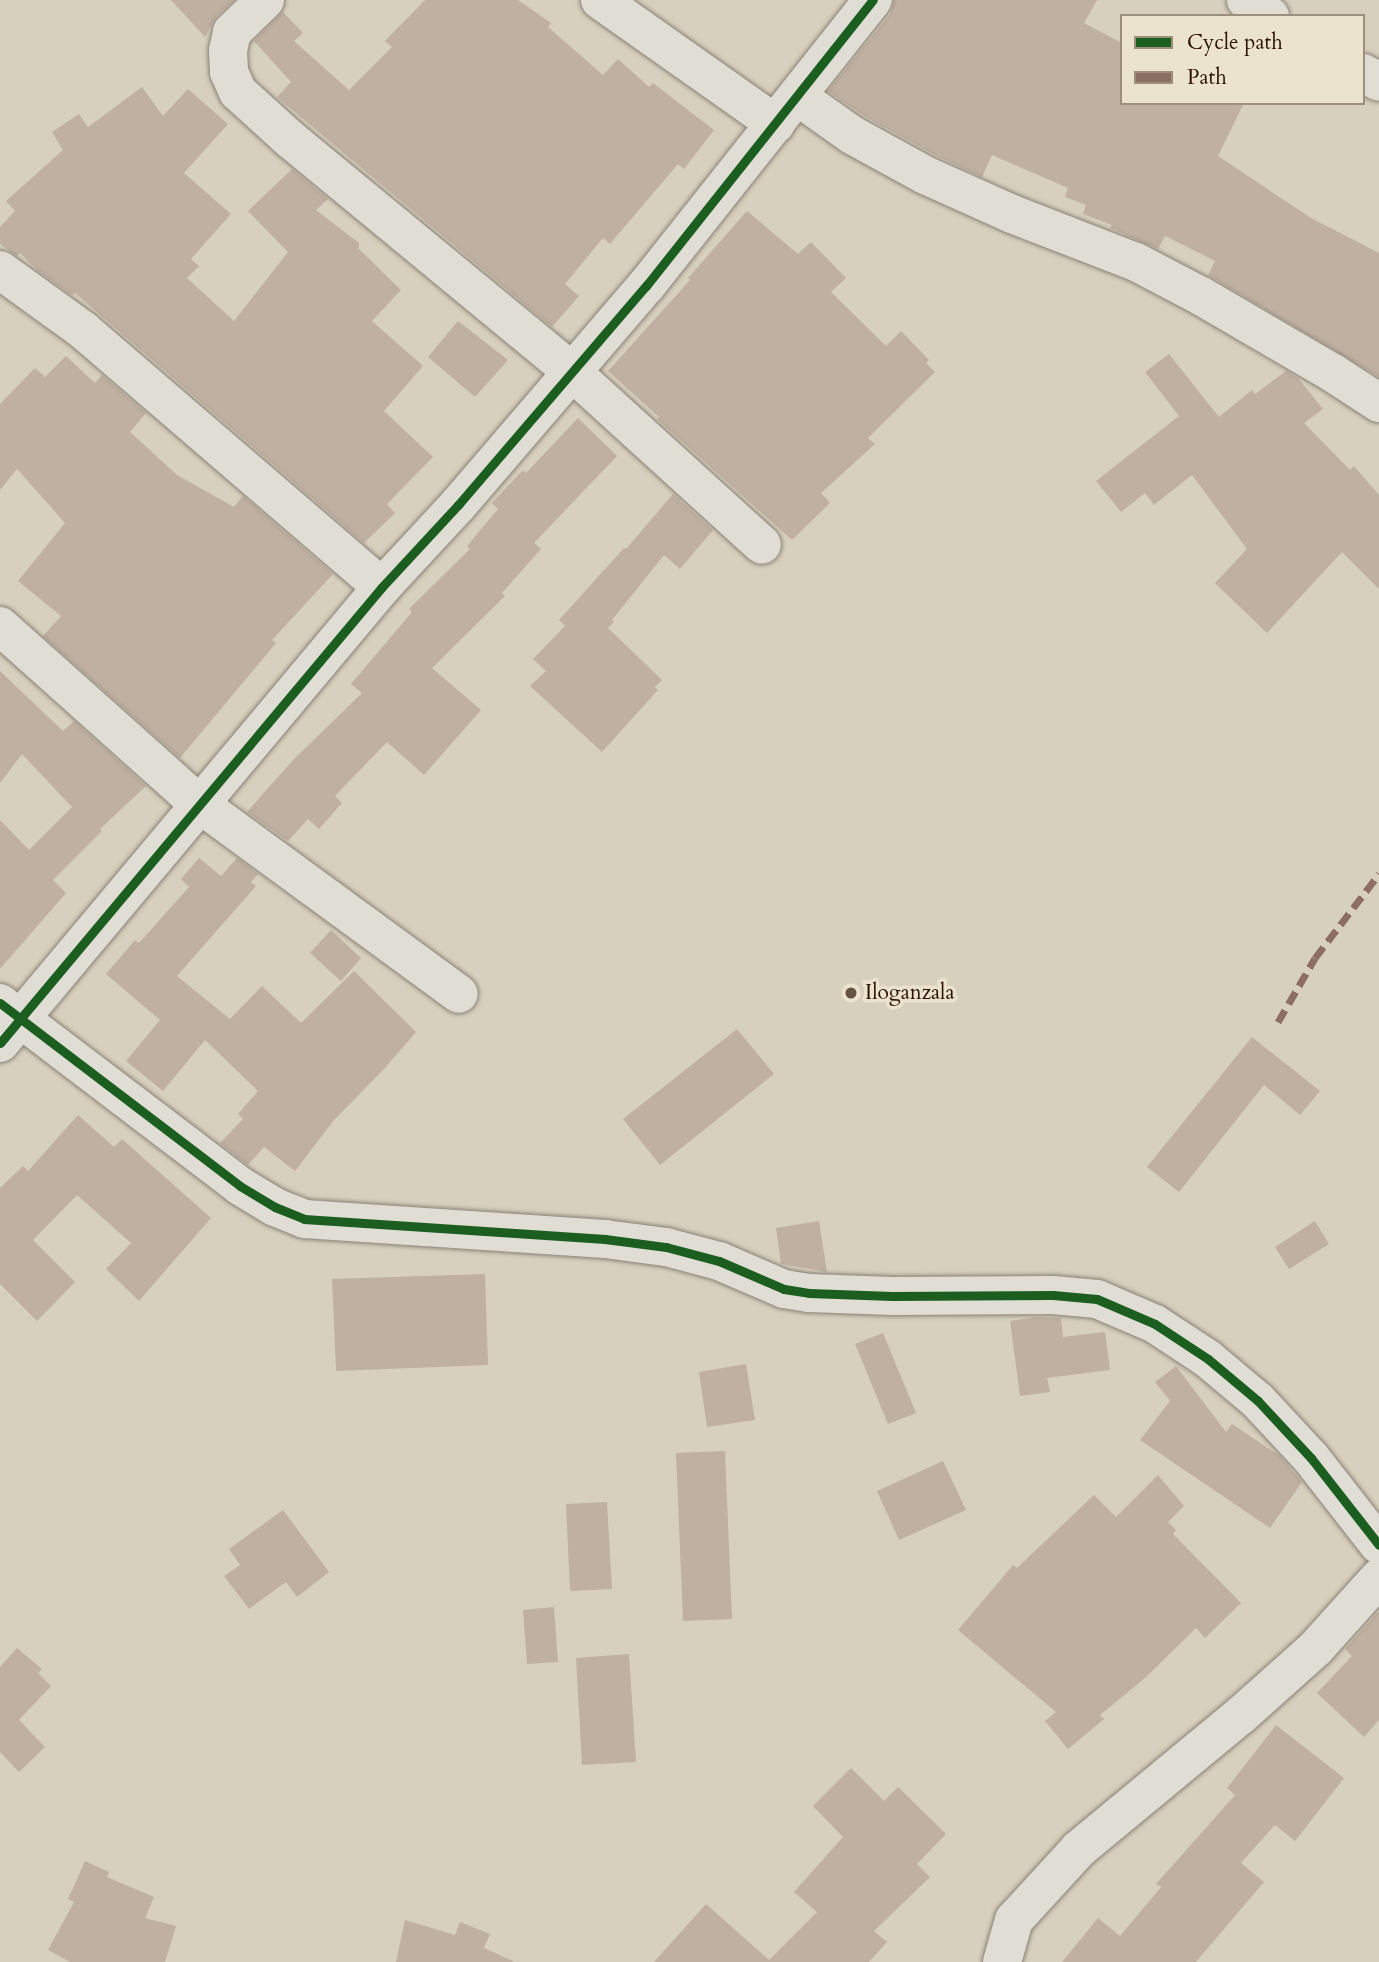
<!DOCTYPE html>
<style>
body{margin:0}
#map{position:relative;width:1379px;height:1962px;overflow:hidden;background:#d8d0be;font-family:Cardo,serif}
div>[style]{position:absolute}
.building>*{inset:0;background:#c0b0a2}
.roads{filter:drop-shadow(0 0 2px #898276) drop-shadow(0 0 2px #898276)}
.street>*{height:38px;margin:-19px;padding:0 19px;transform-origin:19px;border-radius:19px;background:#e0ddd4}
.quiet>*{height:7px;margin-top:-3.5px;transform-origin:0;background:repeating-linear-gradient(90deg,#8d6e63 0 14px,transparent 0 21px)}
.cycleway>*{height:9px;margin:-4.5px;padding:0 4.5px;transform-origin:4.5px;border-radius:4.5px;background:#1b5e20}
.dots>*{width:19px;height:19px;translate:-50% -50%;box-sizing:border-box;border:4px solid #ece3ce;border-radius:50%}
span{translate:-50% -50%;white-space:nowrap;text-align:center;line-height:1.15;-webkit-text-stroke:7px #ece3ce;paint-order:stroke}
.poi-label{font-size:21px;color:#281003}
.left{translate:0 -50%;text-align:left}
.legend{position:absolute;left:1120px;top:14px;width:245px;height:91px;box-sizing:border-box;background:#ece3ce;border:2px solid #9e8f7d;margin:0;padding:9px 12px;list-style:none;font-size:21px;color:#281003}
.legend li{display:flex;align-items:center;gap:14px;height:35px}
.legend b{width:35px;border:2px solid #9e8f7d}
</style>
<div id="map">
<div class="building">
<div style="clip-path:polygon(171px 0,234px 0,217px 16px,205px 37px)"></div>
<div style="clip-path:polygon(425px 0,518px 0,551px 23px,548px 27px,603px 75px,618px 59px,649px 87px,653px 83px,714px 130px,684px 169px,678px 164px,610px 244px,603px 238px,565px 284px,579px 296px,552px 327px,277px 97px,291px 82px,254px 41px,283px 12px,303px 33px,294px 41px,349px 90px,392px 47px,385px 41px)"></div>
<div style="clip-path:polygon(894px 0,1097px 0,1084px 23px,1122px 43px,1122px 103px,1244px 103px,1218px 156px,1311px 218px,1379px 253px,1379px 377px,1208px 275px,1215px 261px,1165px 236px,1158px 249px,1110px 228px,1112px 225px,1083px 214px,1086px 205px,1065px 197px,1068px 188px,992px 155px,982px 177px,935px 155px,864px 116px,828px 91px,890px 14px)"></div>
<div style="clip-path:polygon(142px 87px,163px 116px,188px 89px,228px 124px,184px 173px,231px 214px,191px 259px,199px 266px,187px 278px,234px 321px,288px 252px,248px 211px,292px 169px,328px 199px,316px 210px,359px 243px,359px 249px,401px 290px,372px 321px,423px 366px,384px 411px,433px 457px,387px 504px,395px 513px,364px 543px,75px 293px,72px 295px,38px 271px,20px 253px,17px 256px,0 244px,0 227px,15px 211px,6px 201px,63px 150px,52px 132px,79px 114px,88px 127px)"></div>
<div style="clip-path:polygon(747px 211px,798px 254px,811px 242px,846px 278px,831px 292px,886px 346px,901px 331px,929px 360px,926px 363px,935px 372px,868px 438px,875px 444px,821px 493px,830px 503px,792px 540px,657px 419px,659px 417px,608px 371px,690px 280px,688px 278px)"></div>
<div style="clip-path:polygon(458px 321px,508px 360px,475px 397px,428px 357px)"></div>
<div style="clip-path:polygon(1169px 354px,1219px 417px,1252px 390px,1255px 394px,1286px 371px,1298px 378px,1323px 409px,1304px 423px,1350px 470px,1354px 466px,1379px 495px,1379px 589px,1342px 552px,1267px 633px,1215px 583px,1247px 549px,1192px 475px,1154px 505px,1145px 493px,1121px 512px,1096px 481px,1179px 416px,1145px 372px)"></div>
<div style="clip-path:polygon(66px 356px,95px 383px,102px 375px,146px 413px,130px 432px,177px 475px,234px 507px,243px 496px,333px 574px,272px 640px,276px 643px,180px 758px,43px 636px,61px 616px,18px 581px,65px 523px,17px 469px,0 490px,0 404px,35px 368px,45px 377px)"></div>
<div style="clip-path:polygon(578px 418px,617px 456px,534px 543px,541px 549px,502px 593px,505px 596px,432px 668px,481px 710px,424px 775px,387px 742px,335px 796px,342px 803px,319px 829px,308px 819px,288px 841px,247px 812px,293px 760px,362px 693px,351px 684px,412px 612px,409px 609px,470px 549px,467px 546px,498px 509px,492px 503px,523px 470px,526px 473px)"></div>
<div style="clip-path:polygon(673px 494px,713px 530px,680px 569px,664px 555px,612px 620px,614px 622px,608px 628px,662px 680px,655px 687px,658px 690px,602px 752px,530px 686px,546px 671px,533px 659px,565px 626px,559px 620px,624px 548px,626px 549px)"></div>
<div style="clip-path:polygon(0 671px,63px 731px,74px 721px,146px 786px,100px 829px,102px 831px,53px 880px,66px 893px,0 969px,0 820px,29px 850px,72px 807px,22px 754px,0 783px)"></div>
<div style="clip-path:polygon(199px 858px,221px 876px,237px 858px,258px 874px,251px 882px,256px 886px,177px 976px,230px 1019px,262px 986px,301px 1023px,354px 971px,416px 1032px,384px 1069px,334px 1120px,295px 1171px,264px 1147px,248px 1165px,220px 1143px,243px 1119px,238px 1114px,258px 1091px,205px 1040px,163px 1091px,126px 1061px,160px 1020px,106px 974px,135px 940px,139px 943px,189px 887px,181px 879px)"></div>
<div style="clip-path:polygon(331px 930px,361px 958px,341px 981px,310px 953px)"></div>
<div style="clip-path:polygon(737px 1029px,774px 1074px,660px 1165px,623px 1119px)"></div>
<div style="clip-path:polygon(1252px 1037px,1320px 1091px,1300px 1115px,1264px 1085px,1179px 1192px,1147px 1167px)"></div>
<div style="clip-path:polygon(78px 1115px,114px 1147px,122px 1139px,211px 1218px,139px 1301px,106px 1269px,131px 1243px,77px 1195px,33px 1240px,75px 1282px,37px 1321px,0 1284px,0 1188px,23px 1166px,28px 1171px)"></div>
<div style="clip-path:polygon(819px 1221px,827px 1272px,781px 1264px,776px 1228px)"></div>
<div style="clip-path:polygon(1315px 1221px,1329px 1244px,1289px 1269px,1275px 1247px)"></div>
<div style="clip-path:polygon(485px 1274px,488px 1365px,336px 1371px,332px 1279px)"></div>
<div style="clip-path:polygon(1037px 1317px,1061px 1318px,1063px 1337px,1105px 1332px,1110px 1370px,1047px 1378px,1050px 1392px,1020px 1396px,1010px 1321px)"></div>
<div style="clip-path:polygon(883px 1333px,916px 1413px,888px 1424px,855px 1344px)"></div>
<div style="clip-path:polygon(746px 1364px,755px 1420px,707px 1427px,699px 1372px)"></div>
<div style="clip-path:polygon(1176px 1366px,1226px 1432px,1232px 1424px,1280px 1456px,1302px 1482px,1270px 1528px,1140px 1440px,1170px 1401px,1155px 1382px)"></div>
<div style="clip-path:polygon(725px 1451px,732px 1619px,683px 1621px,676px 1453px)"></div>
<div style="clip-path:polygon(943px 1461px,966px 1510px,899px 1540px,877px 1491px)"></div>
<div style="clip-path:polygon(1158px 1475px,1184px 1506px,1168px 1522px,1176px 1530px,1173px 1534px,1241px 1603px,1205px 1638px,1196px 1628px,1145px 1678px,1100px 1715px,1104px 1719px,1068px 1749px,1045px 1721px,1056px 1712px,958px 1630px,1013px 1565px,1017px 1568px,1094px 1495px,1116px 1517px)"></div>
<div style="clip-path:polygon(607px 1502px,612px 1589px,570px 1591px,566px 1504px)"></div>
<div style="clip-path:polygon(283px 1510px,329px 1572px,297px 1597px,286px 1582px,249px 1609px,224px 1576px,240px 1565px,229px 1549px)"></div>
<div style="clip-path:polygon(554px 1607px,558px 1662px,527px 1664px,523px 1610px)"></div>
<div style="clip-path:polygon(1379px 1611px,1379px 1720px,1364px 1737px,1317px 1693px,1352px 1656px,1345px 1649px)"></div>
<div style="clip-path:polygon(17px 1648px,42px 1669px,38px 1673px,51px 1686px,19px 1720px,45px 1747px,19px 1772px,0 1752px,0 1667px)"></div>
<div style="clip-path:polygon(629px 1654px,636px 1762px,582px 1765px,576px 1658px)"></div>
<div style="clip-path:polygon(1276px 1725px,1344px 1778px,1295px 1841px,1275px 1825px,1241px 1863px,1264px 1882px,1196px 1962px,1062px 1962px,1098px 1918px,1120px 1936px,1161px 1887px,1156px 1884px,1235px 1795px,1227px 1788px)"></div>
<div style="clip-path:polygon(851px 1768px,884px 1801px,898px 1787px,946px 1834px,917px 1864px,930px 1877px,874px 1931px,887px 1942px,869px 1962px,654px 1962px,706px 1904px,769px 1960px,817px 1912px,794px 1892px,843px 1837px,813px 1806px)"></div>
<div style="clip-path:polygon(85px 1861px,109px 1872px,107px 1877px,154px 1897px,145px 1918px,176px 1926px,165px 1962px,70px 1962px,48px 1950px,74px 1902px,68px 1899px)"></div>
<div style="clip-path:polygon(405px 1920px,455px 1935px,460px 1922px,490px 1934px,484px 1948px,515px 1962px,396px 1962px)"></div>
</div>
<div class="roads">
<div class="street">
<div style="left:265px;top:0;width:46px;rotate:135.9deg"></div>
<div style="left:232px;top:32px;width:19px;rotate:102deg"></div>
<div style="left:228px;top:51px;width:21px;rotate:87deg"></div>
<div style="left:229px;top:72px;width:22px;rotate:66deg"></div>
<div style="left:238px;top:92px;width:72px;rotate:42.2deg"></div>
<div style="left:291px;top:140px;width:363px;rotate:39.5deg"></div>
<div style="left:571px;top:371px;width:258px;rotate:42.3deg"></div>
<div style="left:600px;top:0;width:215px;rotate:35.2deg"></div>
<div style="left:1246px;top:0;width:29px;rotate:34deg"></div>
<div style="left:1363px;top:73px;width:18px;rotate:29deg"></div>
<div style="left:797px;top:96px;width:67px;rotate:35.3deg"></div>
<div style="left:852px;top:135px;width:83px;rotate:28.7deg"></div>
<div style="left:925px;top:175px;width:95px;rotate:24.1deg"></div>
<div style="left:1012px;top:214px;width:133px;rotate:21.2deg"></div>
<div style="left:1136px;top:262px;width:73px;rotate:27.6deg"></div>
<div style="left:1201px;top:296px;width:153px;rotate:30.3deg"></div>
<div style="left:1333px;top:373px;width:55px;rotate:33.1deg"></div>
<div style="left:0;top:270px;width:102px;rotate:35.9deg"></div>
<div style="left:83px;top:330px;width:394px;rotate:40.7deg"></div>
<div style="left:0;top:626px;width:266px;rotate:41.8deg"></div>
<div style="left:198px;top:803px;width:323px;rotate:36.2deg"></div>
<div style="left:0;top:1003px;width:302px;rotate:37.3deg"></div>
<div style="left:240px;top:1186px;width:41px;rotate:31deg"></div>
<div style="left:275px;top:1207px;width:31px;rotate:22deg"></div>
<div style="left:304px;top:1219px;width:302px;rotate:3.8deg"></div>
<div style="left:605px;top:1239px;width:62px;rotate:7.5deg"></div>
<div style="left:666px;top:1247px;width:55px;rotate:14.8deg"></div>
<div style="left:719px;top:1261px;width:71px;rotate:23.3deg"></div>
<div style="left:784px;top:1289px;width:25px;rotate:9deg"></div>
<div style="left:809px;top:1293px;width:83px;rotate:2.1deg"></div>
<div style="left:892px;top:1296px;width:161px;rotate:-0.4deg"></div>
<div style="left:1053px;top:1295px;width:44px;rotate:5.2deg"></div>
<div style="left:1097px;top:1299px;width:63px;rotate:23.3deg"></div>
<div style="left:1155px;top:1324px;width:64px;rotate:33.4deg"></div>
<div style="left:1208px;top:1359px;width:65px;rotate:40deg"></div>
<div style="left:1258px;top:1401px;width:78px;rotate:47.1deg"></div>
<div style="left:1311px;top:1458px;width:110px;rotate:52deg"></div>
<div style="left:0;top:1043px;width:595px;rotate:-50.05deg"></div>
<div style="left:382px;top:587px;width:112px;rotate:-47.2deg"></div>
<div style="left:458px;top:505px;width:289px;rotate:-49.4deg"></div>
<div style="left:646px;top:286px;width:365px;rotate:-51.6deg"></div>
<div style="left:1002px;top:1962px;width:44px;rotate:-74.1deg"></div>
<div style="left:1014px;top:1920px;width:96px;rotate:-47.5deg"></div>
<div style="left:1079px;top:1849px;width:209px;rotate:-39.6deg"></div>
<div style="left:1240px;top:1716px;width:101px;rotate:-41.8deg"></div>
<div style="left:1315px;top:1649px;width:96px;rotate:-48deg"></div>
</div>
</div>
<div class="quiet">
<div style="left:1278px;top:1022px;width:74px;rotate:-60deg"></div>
<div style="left:1315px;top:958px;width:106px;rotate:-52.7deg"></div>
</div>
<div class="cycleway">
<div style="left:0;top:1003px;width:302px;rotate:37.3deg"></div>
<div style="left:240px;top:1186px;width:41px;rotate:31deg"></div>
<div style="left:275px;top:1207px;width:31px;rotate:22deg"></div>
<div style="left:304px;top:1219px;width:302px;rotate:3.8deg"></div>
<div style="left:605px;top:1239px;width:62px;rotate:7.5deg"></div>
<div style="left:666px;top:1247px;width:55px;rotate:14.8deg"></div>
<div style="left:719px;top:1261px;width:71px;rotate:23.3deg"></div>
<div style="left:784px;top:1289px;width:25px;rotate:9deg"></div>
<div style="left:809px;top:1293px;width:83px;rotate:2.1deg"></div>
<div style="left:892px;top:1296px;width:161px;rotate:-0.4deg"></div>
<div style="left:1053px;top:1295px;width:44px;rotate:5.2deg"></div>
<div style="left:1097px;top:1299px;width:63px;rotate:23.3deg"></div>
<div style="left:1155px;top:1324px;width:64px;rotate:33.4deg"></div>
<div style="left:1208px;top:1359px;width:65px;rotate:40deg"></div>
<div style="left:1258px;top:1401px;width:78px;rotate:47.1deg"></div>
<div style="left:1311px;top:1458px;width:110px;rotate:52deg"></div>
<div style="left:0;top:1043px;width:595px;rotate:-50.05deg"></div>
<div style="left:382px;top:587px;width:112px;rotate:-47.2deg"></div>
<div style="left:458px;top:505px;width:289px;rotate:-49.4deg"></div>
<div style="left:646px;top:286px;width:365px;rotate:-51.6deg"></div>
</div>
<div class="dots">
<div style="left:851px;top:993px;background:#665344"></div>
</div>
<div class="poi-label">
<span class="left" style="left:865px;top:993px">Iloganzala</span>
</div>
<ul class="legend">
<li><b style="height:9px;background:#1b5e20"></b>Cycle path</li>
<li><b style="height:9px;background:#8d6e63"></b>Path</li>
</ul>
</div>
